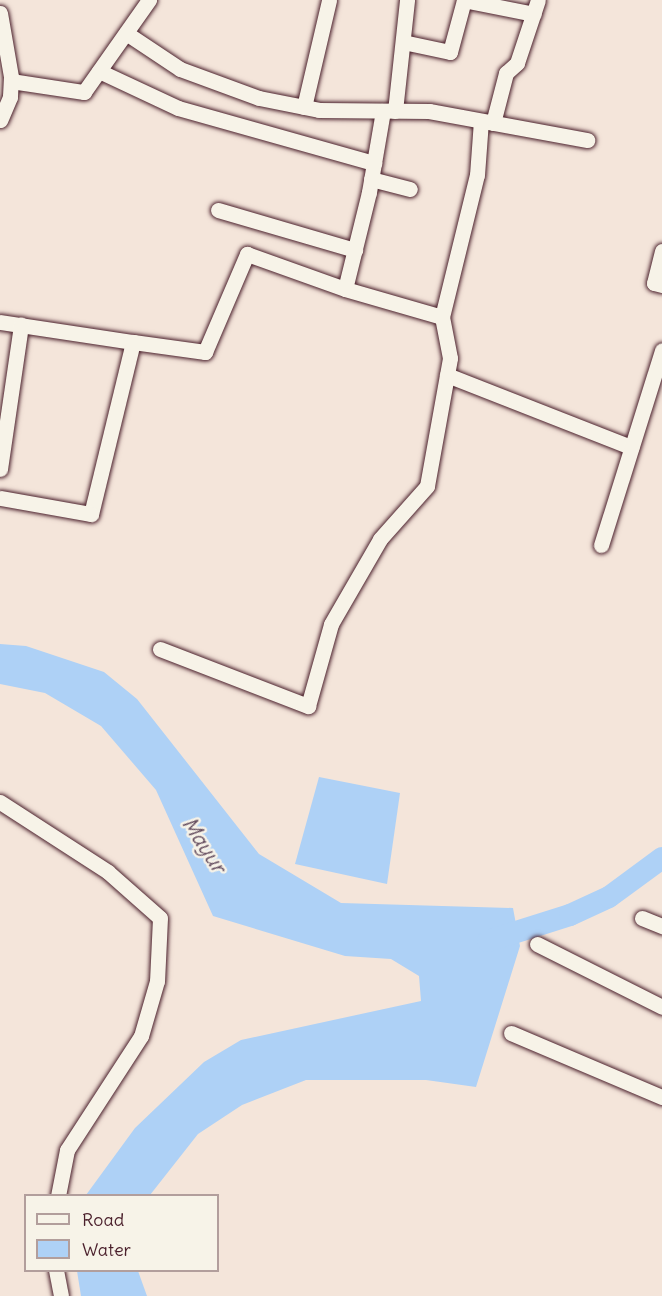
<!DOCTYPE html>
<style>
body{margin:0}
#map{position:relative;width:662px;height:1296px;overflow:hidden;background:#f4e5da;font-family:Delius,sans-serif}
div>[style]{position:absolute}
.water>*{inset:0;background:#aed1f6}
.river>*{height:22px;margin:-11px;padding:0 11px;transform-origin:11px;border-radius:11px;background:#aed1f6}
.roads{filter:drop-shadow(0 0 2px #4a1f2b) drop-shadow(0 0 2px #4a1f2b)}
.minor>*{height:15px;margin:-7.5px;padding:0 7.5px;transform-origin:7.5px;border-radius:7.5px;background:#f7f3e8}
span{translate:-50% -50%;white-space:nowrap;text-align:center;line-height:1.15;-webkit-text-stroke:5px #f7f3e8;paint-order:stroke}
.water-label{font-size:21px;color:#634c5e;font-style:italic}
.legend{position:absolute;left:24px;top:1194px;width:195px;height:78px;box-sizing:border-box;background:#f7f3e8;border:2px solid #b29e9c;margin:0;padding:8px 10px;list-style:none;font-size:18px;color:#4a1f2b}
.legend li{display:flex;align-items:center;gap:12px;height:30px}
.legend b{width:30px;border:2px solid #b29e9c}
</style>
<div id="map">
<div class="water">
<div style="clip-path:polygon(0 644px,26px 646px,104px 672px,137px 699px,259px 854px,341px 903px,513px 908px,520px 946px,476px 1087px,426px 1080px,306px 1080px,242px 1105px,198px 1134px,150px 1195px,86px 1195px,135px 1128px,204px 1062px,241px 1040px,421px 1001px,419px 976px,391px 959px,345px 956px,213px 916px,156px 790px,101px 726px,45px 693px,0 684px)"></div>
<div style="clip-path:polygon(319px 777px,400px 793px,387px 884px,295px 864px)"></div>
<div style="clip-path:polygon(77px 1271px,138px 1271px,147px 1296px,81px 1296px)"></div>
</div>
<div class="river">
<div style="left:488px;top:941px;width:86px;rotate:-17.6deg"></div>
<div style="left:570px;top:915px;width:43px;rotate:-24.8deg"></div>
<div style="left:609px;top:897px;width:66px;rotate:-36.3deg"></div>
</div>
<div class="roads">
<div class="minor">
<div style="left:464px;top:0;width:71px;rotate:11.3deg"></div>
<div style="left:0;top:13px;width:65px;rotate:80.2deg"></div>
<div style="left:11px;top:77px;width:20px;rotate:93deg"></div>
<div style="left:10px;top:97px;width:25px;rotate:113deg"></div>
<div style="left:126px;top:33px;width:65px;rotate:33.7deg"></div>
<div style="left:180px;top:69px;width:84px;rotate:20.2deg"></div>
<div style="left:259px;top:98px;width:61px;rotate:11.3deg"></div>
<div style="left:319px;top:110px;width:110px;rotate:0.5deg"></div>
<div style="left:429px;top:111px;width:161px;rotate:10.4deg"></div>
<div style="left:403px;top:42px;width:48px;rotate:12deg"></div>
<div style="left:450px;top:52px;width:54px;rotate:-74.9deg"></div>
<div style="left:99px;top:71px;width:87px;rotate:25.1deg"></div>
<div style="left:178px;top:108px;width:204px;rotate:15.7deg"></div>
<div style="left:11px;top:81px;width:74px;rotate:8.6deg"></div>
<div style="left:84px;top:92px;width:113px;rotate:-54.8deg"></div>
<div style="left:304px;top:107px;width:110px;rotate:-76.8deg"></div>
<div style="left:395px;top:111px;width:112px;rotate:-83.8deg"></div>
<div style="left:493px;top:123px;width:52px;rotate:-75.4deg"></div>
<div style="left:506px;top:73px;width:15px;rotate:-42deg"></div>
<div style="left:517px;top:63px;width:66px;rotate:-71.6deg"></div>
<div style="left:371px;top:179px;width:40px;rotate:14.4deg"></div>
<div style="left:218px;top:210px;width:143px;rotate:16.3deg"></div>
<div style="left:662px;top:251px;width:33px;rotate:104deg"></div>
<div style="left:654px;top:283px;width:8px;rotate:14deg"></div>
<div style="left:345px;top:289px;width:100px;rotate:-76.1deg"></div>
<div style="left:369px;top:192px;width:82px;rotate:-80.2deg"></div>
<div style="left:0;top:322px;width:134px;rotate:8.6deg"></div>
<div style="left:133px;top:342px;width:177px;rotate:103.7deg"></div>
<div style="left:91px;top:514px;width:92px;rotate:-170deg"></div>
<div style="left:133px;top:342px;width:73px;rotate:7.9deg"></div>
<div style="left:205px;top:352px;width:107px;rotate:-66.8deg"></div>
<div style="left:247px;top:254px;width:104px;rotate:19.7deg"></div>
<div style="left:345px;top:289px;width:101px;rotate:16.1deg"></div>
<div style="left:442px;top:317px;width:146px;rotate:-76.2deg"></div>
<div style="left:477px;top:175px;width:54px;rotate:-85.8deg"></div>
<div style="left:447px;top:375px;width:198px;rotate:21.4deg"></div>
<div style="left:0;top:469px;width:146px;rotate:-81.7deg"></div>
<div style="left:601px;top:545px;width:204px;rotate:-72.6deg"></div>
<div style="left:160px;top:649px;width:159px;rotate:21.1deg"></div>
<div style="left:308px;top:706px;width:85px;rotate:-74.3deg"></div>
<div style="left:331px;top:624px;width:98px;rotate:-60deg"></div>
<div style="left:380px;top:539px;width:71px;rotate:-48.4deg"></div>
<div style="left:427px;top:486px;width:130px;rotate:-79.8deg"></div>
<div style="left:450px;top:358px;width:42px;rotate:-101deg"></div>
<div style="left:0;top:802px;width:129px;rotate:32.9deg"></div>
<div style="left:108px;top:872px;width:69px;rotate:41.5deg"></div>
<div style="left:160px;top:918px;width:63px;rotate:92.7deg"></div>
<div style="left:157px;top:981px;width:57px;rotate:106.2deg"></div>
<div style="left:141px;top:1036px;width:136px;rotate:123deg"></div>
<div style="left:67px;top:1150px;width:47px;rotate:101.1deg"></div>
<div style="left:642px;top:918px;width:22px;rotate:22deg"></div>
<div style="left:537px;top:944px;width:140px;rotate:26.7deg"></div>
<div style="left:511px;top:1033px;width:164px;rotate:23deg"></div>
<div style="left:56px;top:1270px;width:26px;rotate:79deg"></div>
</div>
</div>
<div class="water-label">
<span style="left:204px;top:845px;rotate:57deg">Mayur</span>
</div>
<ul class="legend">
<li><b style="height:8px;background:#f7f3e8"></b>Road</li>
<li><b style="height:16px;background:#aed1f6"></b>Water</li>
</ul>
</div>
